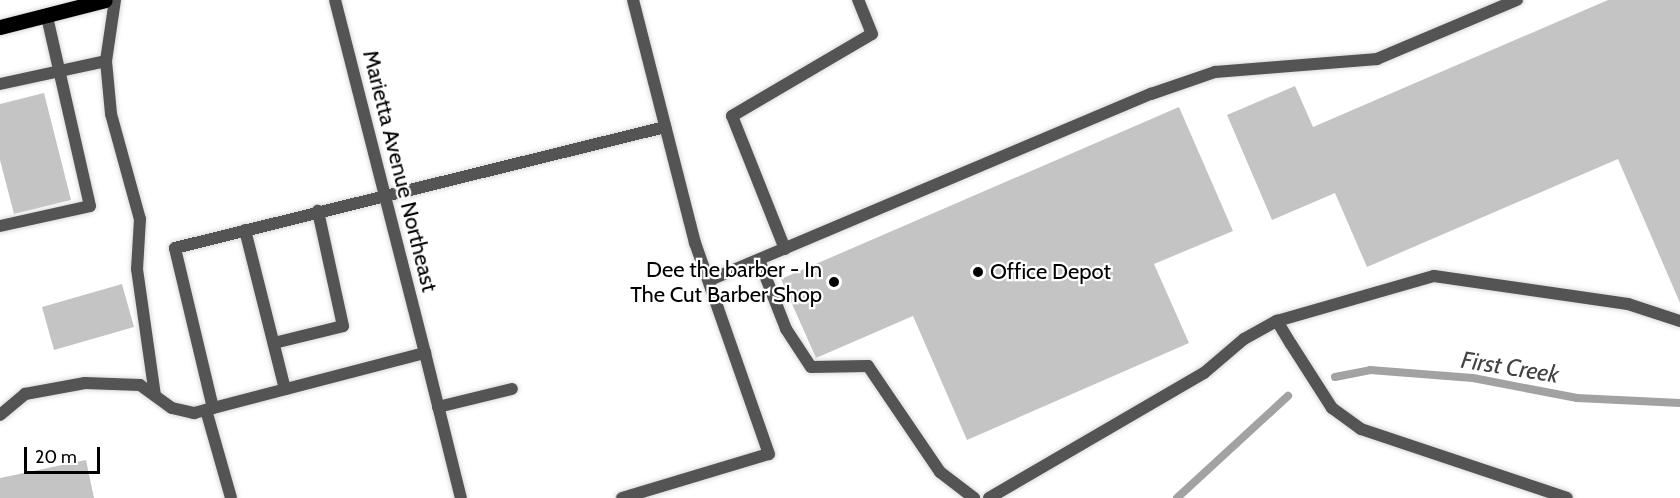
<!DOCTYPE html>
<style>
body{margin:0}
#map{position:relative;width:1680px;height:498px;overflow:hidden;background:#fff;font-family:Cabin,sans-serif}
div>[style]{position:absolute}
.stream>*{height:8px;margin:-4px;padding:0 4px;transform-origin:4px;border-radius:4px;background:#a2a2a2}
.building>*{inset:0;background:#c4c4c4}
.roads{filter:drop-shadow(0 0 2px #dbdbdb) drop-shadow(0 0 2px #dbdbdb)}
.lane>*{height:12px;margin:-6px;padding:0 6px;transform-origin:6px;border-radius:6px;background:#545454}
.street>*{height:12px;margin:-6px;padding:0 6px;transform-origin:6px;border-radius:6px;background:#545454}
.primary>*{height:15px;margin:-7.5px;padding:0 7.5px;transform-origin:7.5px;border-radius:7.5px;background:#000}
.dots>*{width:16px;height:16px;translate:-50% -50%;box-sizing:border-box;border:3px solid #fff;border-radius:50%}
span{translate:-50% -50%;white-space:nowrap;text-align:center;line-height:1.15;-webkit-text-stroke:4.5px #fff;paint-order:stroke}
.street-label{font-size:22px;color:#000}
.poi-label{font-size:22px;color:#000}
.right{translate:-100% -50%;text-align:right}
.left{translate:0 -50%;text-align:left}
.water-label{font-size:24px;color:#434343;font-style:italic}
.scale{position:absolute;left:24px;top:447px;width:76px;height:27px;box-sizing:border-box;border:3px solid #000;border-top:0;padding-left:8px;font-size:18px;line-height:21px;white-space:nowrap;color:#000;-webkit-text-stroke:4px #fff;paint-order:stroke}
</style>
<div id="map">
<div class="stream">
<div style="left:1335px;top:377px;width:36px;rotate:-11deg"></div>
<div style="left:1370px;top:370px;width:103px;rotate:4.4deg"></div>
<div style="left:1473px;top:378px;width:106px;rotate:10.9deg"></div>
<div style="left:1577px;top:398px;width:103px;rotate:2.8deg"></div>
<div style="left:1177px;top:498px;width:151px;rotate:-42.6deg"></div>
</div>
<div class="building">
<div style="clip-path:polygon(1608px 0,1680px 0,1680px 303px,1618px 159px,1367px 267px,1335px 193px,1272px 220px,1227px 115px,1295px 86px,1313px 127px)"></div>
<div style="clip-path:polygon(44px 93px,71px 200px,14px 214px,0 160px,0 104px)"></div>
<div style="clip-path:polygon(1179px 107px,1233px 231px,1154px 264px,1189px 343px,967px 440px,913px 316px,816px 358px,781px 279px)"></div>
<div style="clip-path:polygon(122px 284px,134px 327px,54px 350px,42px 307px)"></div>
<div style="clip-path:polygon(86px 460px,94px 498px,0 498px,0 478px)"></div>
</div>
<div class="roads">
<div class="lane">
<div style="left:106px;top:61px;width:53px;rotate:84.6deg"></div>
<div style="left:111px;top:114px;width:109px;rotate:74.6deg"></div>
<div style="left:140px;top:219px;width:50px;rotate:93.4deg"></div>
<div style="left:137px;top:269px;width:127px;rotate:81.9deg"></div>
<div style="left:0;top:84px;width:108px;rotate:-12.2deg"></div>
<div style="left:106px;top:61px;width:62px;rotate:-81.6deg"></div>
<div style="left:0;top:226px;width:92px;rotate:-12.5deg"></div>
<div style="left:90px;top:206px;width:195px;rotate:-102.8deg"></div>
<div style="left:245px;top:230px;width:164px;rotate:75.9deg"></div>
<div style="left:785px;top:249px;width:143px;rotate:-111.7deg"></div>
<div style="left:732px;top:116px;width:162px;rotate:-30.4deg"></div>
<div style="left:872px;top:34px;width:37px;rotate:-112deg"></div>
<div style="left:759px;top:260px;width:74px;rotate:68.6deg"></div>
<div style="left:786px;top:329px;width:45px;rotate:56.7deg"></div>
<div style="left:811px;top:367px;width:57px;rotate:-1deg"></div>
<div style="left:868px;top:366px;width:128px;rotate:55.8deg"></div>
<div style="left:940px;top:472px;width:43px;rotate:37.4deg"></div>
<div style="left:710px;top:280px;width:479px;rotate:-22.9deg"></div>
<div style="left:1151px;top:94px;width:68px;rotate:-19deg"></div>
<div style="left:1215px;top:72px;width:163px;rotate:-4.6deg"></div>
<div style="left:1377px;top:59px;width:152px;rotate:-22.9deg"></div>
<div style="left:1277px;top:321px;width:163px;rotate:-16deg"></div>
<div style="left:1434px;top:276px;width:196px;rotate:8.2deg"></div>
<div style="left:1628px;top:304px;width:55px;rotate:18.1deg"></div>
<div style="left:274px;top:343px;width:71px;rotate:-13.8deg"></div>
<div style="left:343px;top:326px;width:118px;rotate:-102.3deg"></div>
<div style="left:425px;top:353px;width:149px;rotate:76.1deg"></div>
<div style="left:438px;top:407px;width:76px;rotate:-13.7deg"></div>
<div style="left:213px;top:408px;width:164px;rotate:-103.4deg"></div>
<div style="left:175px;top:248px;width:505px;rotate:-13.87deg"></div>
<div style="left:206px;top:410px;width:91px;rotate:74.1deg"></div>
<div style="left:622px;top:498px;width:153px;rotate:-16.7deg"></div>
<div style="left:769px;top:454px;width:224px;rotate:-109.3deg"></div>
<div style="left:695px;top:243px;width:251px;rotate:-104.3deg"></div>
<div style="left:989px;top:498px;width:249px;rotate:-30.2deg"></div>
<div style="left:1204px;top:373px;width:52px;rotate:-40.4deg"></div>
<div style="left:1244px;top:339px;width:38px;rotate:-29deg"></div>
<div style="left:1277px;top:321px;width:27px;rotate:59deg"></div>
</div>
<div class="street">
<div style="left:1291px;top:344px;width:76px;rotate:57.4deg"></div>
<div style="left:1332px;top:408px;width:36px;rotate:36deg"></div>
<div style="left:1361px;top:429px;width:217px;rotate:18.5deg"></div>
<div style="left:0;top:415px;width:33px;rotate:-40deg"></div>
<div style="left:25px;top:394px;width:61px;rotate:-10.4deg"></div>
<div style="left:85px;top:383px;width:55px;rotate:2.1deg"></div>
<div style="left:140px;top:385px;width:39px;rotate:36deg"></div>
<div style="left:172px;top:408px;width:23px;rotate:13deg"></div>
<div style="left:194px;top:413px;width:239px;rotate:-14.6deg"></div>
<div style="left:425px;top:353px;width:364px;rotate:-104.3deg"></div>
</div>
<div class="primary">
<div style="left:0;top:27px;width:108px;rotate:-14.4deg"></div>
</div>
</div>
<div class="dots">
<div style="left:978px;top:272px;background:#000"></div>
<div style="left:834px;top:282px;background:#000"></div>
</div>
<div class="street-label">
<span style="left:400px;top:171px;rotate:76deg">Marietta Avenue Northeast</span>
</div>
<div class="poi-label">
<span class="right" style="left:822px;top:282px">Dee the barber - In<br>The Cut Barber Shop</span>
<span class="left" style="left:990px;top:272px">Office Depot</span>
</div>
<div class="water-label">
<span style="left:1510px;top:367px;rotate:9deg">First Creek</span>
</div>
<div class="scale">20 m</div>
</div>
